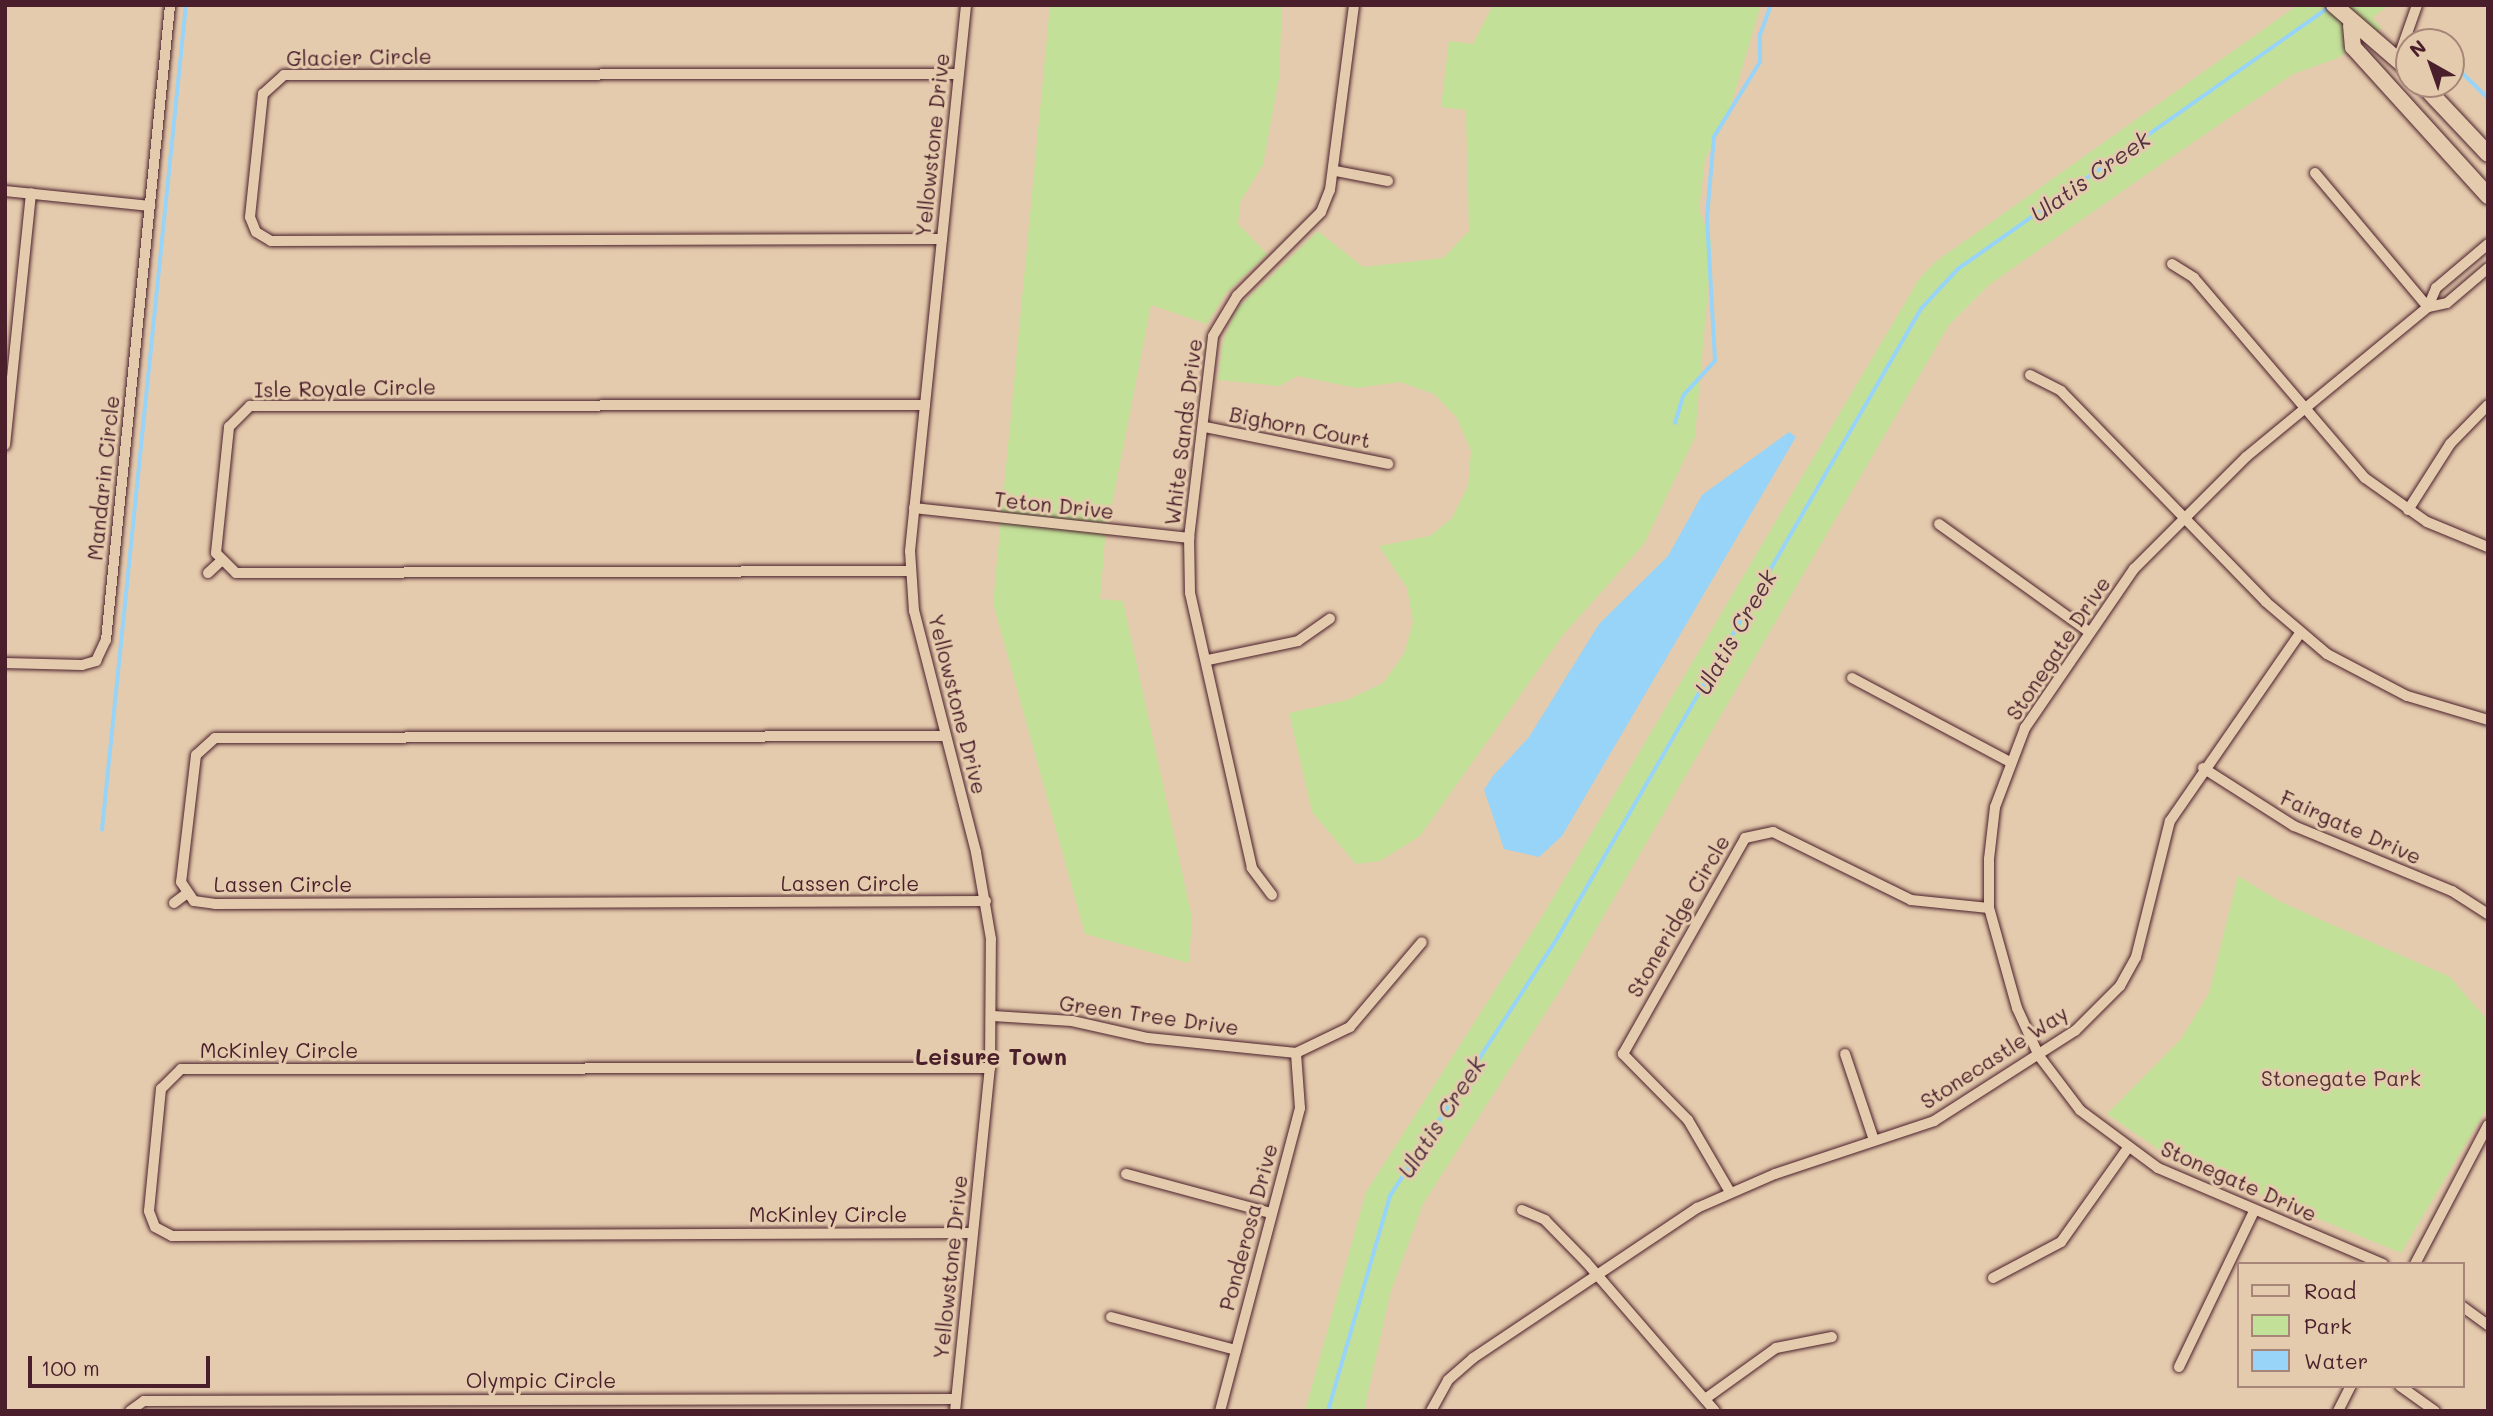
<!DOCTYPE html>
<style>
body{margin:0}
#map{position:relative;width:2493px;height:1416px;overflow:hidden;background:#e5cbad;font-family:Mali,sans-serif}
div>[style]{position:absolute}
.green>*{inset:0;background:#c2e098}
.water>*{inset:0;background:#97d4f8}
.stream>*{height:3.5px;margin:-1.75px;padding:0 1.75px;transform-origin:1.75px;border-radius:1.75px;background:#97d4f8}
.roads{filter:drop-shadow(0 0 2px #4a1f2b) drop-shadow(0 0 2px #4a1f2b)}
.minor>*{height:10px;margin:-5px;padding:0 5px;transform-origin:5px;border-radius:5px;background:#e5cbad}
.secondary>*{height:16px;margin:-8px;padding:0 8px;transform-origin:8px;border-radius:8px;background:#e5cbad}
span{translate:-50% -50%;white-space:nowrap;text-align:center;line-height:1.15;-webkit-text-stroke:6px #e5cbad;paint-order:stroke}
.street-label{font-size:21px;color:#4a1f2b}
.park-label{font-size:21px;color:#563236}
.water-label{font-size:23px;color:#523140;font-style:italic}
.neighbourhood-label{font-size:23px;color:#4a1f2b;font-weight:700}
.frame{position:absolute;inset:0;border:7px solid #4a1f2b;pointer-events:none}
.legend{position:absolute;left:2237px;top:1262px;width:228px;height:126px;box-sizing:border-box;background:#e5cbad;border:2px solid #a78679;margin:0;padding:9px 12px;list-style:none;font-size:21px;color:#4a1f2b}
.legend li{display:flex;align-items:center;gap:14px;height:35px}
.legend b{width:35px;border:2px solid #a78679}
.north{position:absolute;left:2395px;top:28px;width:70px;height:70px;box-sizing:border-box;background:#e5cbad;border:2px solid #a78679;border-radius:50%;rotate:320deg;font-size:19px;font-weight:700;line-height:28px;text-align:center;color:#4a1f2b}
.north::after{content:'';display:block;margin:auto;width:24px;height:32px;background:#4a1f2b;clip-path:polygon(50% 0,100% 100%,50% 72%,0 100%)}
.scale{position:absolute;left:28px;top:1356px;width:182px;height:32px;box-sizing:border-box;border:4px solid #4a1f2b;border-top:0;padding-left:9px;font-size:21px;line-height:24px;white-space:nowrap;color:#4a1f2b;-webkit-text-stroke:5px #e5cbad;paint-order:stroke}
</style>
<div id="map">
<div class="green">
<div style="clip-path:polygon(1050px 5px,1282px 5px,1279px 78px,1263px 165px,1240px 202px,1238px 224px,1267px 254px,1226px 293px,1207px 324px,1151px 305px,1105px 540px,1100px 599px,1123px 601px,1192px 918px,1189px 963px,1085px 934px,993px 603px)"></div>
<div style="clip-path:polygon(1493px 5px,1761px 5px,1728px 115px,1705px 159px,1699px 210px,1712px 244px,1695px 437px,1644px 544px,1563px 635px,1420px 836px,1380px 861px,1356px 864px,1312px 812px,1289px 713px,1347px 700px,1383px 683px,1404px 654px,1413px 622px,1407px 588px,1379px 546px,1430px 536px,1452px 518px,1468px 486px,1471px 451px,1457px 418px,1434px 394px,1400px 382px,1356px 388px,1298px 376px,1279px 386px,1218px 380px,1223px 341px,1237px 309px,1318px 231px,1363px 267px,1443px 258px,1469px 231px,1466px 110px,1441px 107px,1449px 41px,1473px 44px)"></div>
<div style="clip-path:polygon(2298px 5px,2389px 5px,2372px 18px,2382px 28px,2338px 58px,2293px 74px,2147px 174px,1989px 285px,1949px 325px,1564px 984px,1423px 1204px,1390px 1294px,1364px 1411px,1305px 1411px,1366px 1192px,1543px 915px,1919px 279px,1935px 262px)"></div>
<div style="clip-path:polygon(2238px 876px,2281px 902px,2450px 977px,2488px 1021px,2488px 1106px,2401px 1253px,2170px 1157px,2107px 1114px,2181px 1039px,2209px 993px)"></div>
</div>
<div class="water">
<div style="clip-path:polygon(1789px 432px,1796px 437px,1562px 836px,1539px 857px,1504px 849px,1484px 790px,1492px 777px,1529px 737px,1599px 624px,1668px 556px,1702px 495px)"></div>
</div>
<div class="stream">
<div style="left:2451px;top:62px;width:52px;rotate:44.2deg"></div>
<div style="left:1675px;top:423px;width:28px;rotate:-73deg"></div>
<div style="left:1683px;top:396px;width:47px;rotate:-47.6deg"></div>
<div style="left:1715px;top:361px;width:143px;rotate:-93.2deg"></div>
<div style="left:1707px;top:218px;width:81px;rotate:-85.1deg"></div>
<div style="left:1714px;top:137px;width:88px;rotate:-58.5deg"></div>
<div style="left:1760px;top:62px;width:27px;rotate:-90deg"></div>
<div style="left:1760px;top:35px;width:32px;rotate:-70deg"></div>
<div style="left:102px;top:830px;width:829px;rotate:-84.19deg"></div>
<div style="left:1328px;top:1411px;width:224px;rotate:-73.9deg"></div>
<div style="left:1390px;top:1196px;width:309px;rotate:-57deg"></div>
<div style="left:1558px;top:937px;width:725px;rotate:-59.97deg"></div>
<div style="left:1921px;top:309px;width:54px;rotate:-47.2deg"></div>
<div style="left:1958px;top:269px;width:456px;rotate:-35.2deg"></div>
</div>
<div class="roads">
<div class="minor">
<div style="left:2398px;top:59px;width:57px;rotate:-70.6deg"></div>
<div style="left:1336px;top:171px;width:53px;rotate:10.9deg"></div>
<div style="left:2315px;top:173px;width:175px;rotate:49.9deg"></div>
<div style="left:5px;top:191px;width:146px;rotate:5.9deg"></div>
<div style="left:942px;top:239px;width:671px;rotate:179.83deg"></div>
<div style="left:271px;top:241px;width:17px;rotate:-149deg"></div>
<div style="left:256px;top:232px;width:16px;rotate:-112deg"></div>
<div style="left:250px;top:217px;width:124px;rotate:-84deg"></div>
<div style="left:263px;top:94px;width:28px;rotate:-42deg"></div>
<div style="left:284px;top:75px;width:674px;rotate:-0.09deg"></div>
<div style="left:2172px;top:264px;width:26px;rotate:32deg"></div>
<div style="left:2194px;top:278px;width:263px;rotate:49.5deg"></div>
<div style="left:2365px;top:478px;width:76px;rotate:35.4deg"></div>
<div style="left:2427px;top:522px;width:66px;rotate:22.3deg"></div>
<div style="left:2428px;top:307px;width:19px;rotate:-12deg"></div>
<div style="left:2447px;top:303px;width:54px;rotate:-40.5deg"></div>
<div style="left:2030px;top:375px;width:35px;rotate:27deg"></div>
<div style="left:2061px;top:391px;width:294px;rotate:45.8deg"></div>
<div style="left:2266px;top:602px;width:80px;rotate:40.4deg"></div>
<div style="left:2327px;top:654px;width:90px;rotate:27.7deg"></div>
<div style="left:2407px;top:696px;width:84px;rotate:16.5deg"></div>
<div style="left:1205px;top:427px;width:187px;rotate:11.4deg"></div>
<div style="left:5px;top:445px;width:253px;rotate:-84.1deg"></div>
<div style="left:914px;top:508px;width:277px;rotate:6.2deg"></div>
<div style="left:2408px;top:510px;width:78px;rotate:-57.5deg"></div>
<div style="left:2450px;top:444px;width:54px;rotate:-45.7deg"></div>
<div style="left:1939px;top:524px;width:183px;rotate:35.7deg"></div>
<div style="left:910px;top:571px;width:674px;rotate:179.83deg"></div>
<div style="left:236px;top:573px;width:28px;rotate:-135deg"></div>
<div style="left:216px;top:553px;width:127px;rotate:-84.1deg"></div>
<div style="left:229px;top:427px;width:30px;rotate:-45deg"></div>
<div style="left:250px;top:406px;width:675px;rotate:-0.08deg"></div>
<div style="left:208px;top:573px;width:16px;rotate:-43deg"></div>
<div style="left:1208px;top:660px;width:92px;rotate:-11.9deg"></div>
<div style="left:1298px;top:641px;width:39px;rotate:-35deg"></div>
<div style="left:5px;top:663px;width:77px;rotate:1.5deg"></div>
<div style="left:82px;top:665px;width:15px;rotate:-16deg"></div>
<div style="left:96px;top:661px;width:23px;rotate:-65deg"></div>
<div style="left:106px;top:640px;width:638px;rotate:-84.24deg"></div>
<div style="left:1852px;top:678px;width:179px;rotate:28deg"></div>
<div style="left:945px;top:736px;width:730px;rotate:179.84deg"></div>
<div style="left:215px;top:738px;width:25px;rotate:138deg"></div>
<div style="left:196px;top:755px;width:128px;rotate:96.7deg"></div>
<div style="left:181px;top:882px;width:23px;rotate:56deg"></div>
<div style="left:194px;top:901px;width:21px;rotate:8deg"></div>
<div style="left:215px;top:904px;width:771px;rotate:-0.22deg"></div>
<div style="left:2203px;top:768px;width:108px;rotate:32.5deg"></div>
<div style="left:2294px;top:826px;width:171px;rotate:22.4deg"></div>
<div style="left:2452px;top:891px;width:43px;rotate:32.6deg"></div>
<div style="left:1272px;top:895px;width:34px;rotate:-127deg"></div>
<div style="left:1252px;top:868px;width:282px;rotate:-102.7deg"></div>
<div style="left:1190px;top:593px;width:55px;rotate:-91deg"></div>
<div style="left:1189px;top:538px;width:203px;rotate:-83.2deg"></div>
<div style="left:1213px;top:336px;width:47px;rotate:-59deg"></div>
<div style="left:1237px;top:296px;width:119px;rotate:-45deg"></div>
<div style="left:1321px;top:212px;width:24px;rotate:-68deg"></div>
<div style="left:1330px;top:190px;width:187px;rotate:-82.6deg"></div>
<div style="left:174px;top:903px;width:15px;rotate:-37deg"></div>
<div style="left:993px;top:1016px;width:79px;rotate:3.6deg"></div>
<div style="left:1072px;top:1021px;width:78px;rotate:12.6deg"></div>
<div style="left:1148px;top:1038px;width:149px;rotate:5.8deg"></div>
<div style="left:1296px;top:1053px;width:60px;rotate:-25.7deg"></div>
<div style="left:1350px;top:1027px;width:111px;rotate:-49.7deg"></div>
<div style="left:1845px;top:1054px;width:91px;rotate:71.4deg"></div>
<div style="left:1126px;top:1174px;width:150px;rotate:15.1deg"></div>
<div style="left:1730px;top:1192px;width:83px;rotate:-120.3deg"></div>
<div style="left:1688px;top:1120px;width:93px;rotate:-134.6deg"></div>
<div style="left:1623px;top:1054px;width:248px;rotate:-60.5deg"></div>
<div style="left:1745px;top:838px;width:29px;rotate:-12deg"></div>
<div style="left:1773px;top:832px;width:154px;rotate:26.2deg"></div>
<div style="left:1911px;top:900px;width:78px;rotate:5.9deg"></div>
<div style="left:1522px;top:1210px;width:25px;rotate:23deg"></div>
<div style="left:1545px;top:1220px;width:59px;rotate:45.7deg"></div>
<div style="left:1586px;top:1262px;width:197px;rotate:49.1deg"></div>
<div style="left:972px;top:1233px;width:800px;rotate:179.79deg"></div>
<div style="left:172px;top:1236px;width:19px;rotate:-152deg"></div>
<div style="left:155px;top:1227px;width:17px;rotate:-111deg"></div>
<div style="left:149px;top:1211px;width:123px;rotate:-84.4deg"></div>
<div style="left:161px;top:1089px;width:28px;rotate:-45deg"></div>
<div style="left:181px;top:1069px;width:809px;rotate:-0.07deg"></div>
<div style="left:2383px;top:1264px;width:245px;rotate:-156.9deg"></div>
<div style="left:2158px;top:1168px;width:97px;rotate:-143.4deg"></div>
<div style="left:2080px;top:1110px;width:68px;rotate:-127.2deg"></div>
<div style="left:2039px;top:1056px;width:53px;rotate:-114.6deg"></div>
<div style="left:2017px;top:1008px;width:104px;rotate:-105.6deg"></div>
<div style="left:1989px;top:908px;width:49px;rotate:-90deg"></div>
<div style="left:1989px;top:859px;width:52px;rotate:-83.4deg"></div>
<div style="left:1995px;top:807px;width:85px;rotate:-69.2deg"></div>
<div style="left:2025px;top:728px;width:193px;rotate:-55.6deg"></div>
<div style="left:2134px;top:569px;width:158px;rotate:-45deg"></div>
<div style="left:2246px;top:457px;width:236px;rotate:-39.5deg"></div>
<div style="left:2428px;top:307px;width:21px;rotate:-67deg"></div>
<div style="left:2436px;top:288px;width:68px;rotate:-40.2deg"></div>
<div style="left:2415px;top:1264px;width:157px;rotate:-62.3deg"></div>
<div style="left:1993px;top:1278px;width:77px;rotate:-27.9deg"></div>
<div style="left:2061px;top:1242px;width:114px;rotate:-54.6deg"></div>
<div style="left:2463px;top:1307px;width:31px;rotate:36deg"></div>
<div style="left:1111px;top:1317px;width:129px;rotate:14.8deg"></div>
<div style="left:2179px;top:1367px;width:173px;rotate:-64.3deg"></div>
<div style="left:2400px;top:1386px;width:43px;rotate:35.5deg"></div>
<div style="left:1705px;top:1399px;width:87px;rotate:-35.7deg"></div>
<div style="left:1776px;top:1348px;width:57px;rotate:-11.1deg"></div>
<div style="left:130px;top:1411px;width:17px;rotate:-36deg"></div>
<div style="left:144px;top:1401px;width:812px;rotate:-0.14deg"></div>
<div style="left:955px;top:1411px;width:345px;rotate:-84.2deg"></div>
<div style="left:990px;top:1068px;width:129px;rotate:-89.6deg"></div>
<div style="left:991px;top:939px;width:88px;rotate:-99.8deg"></div>
<div style="left:976px;top:852px;width:249px;rotate:-104.4deg"></div>
<div style="left:914px;top:611px;width:60px;rotate:-93.8deg"></div>
<div style="left:910px;top:551px;width:549px;rotate:-84.14deg"></div>
<div style="left:1220px;top:1411px;width:313px;rotate:-75.2deg"></div>
<div style="left:1300px;top:1108px;width:55px;rotate:-94.2deg"></div>
<div style="left:1431px;top:1411px;width:35px;rotate:-61deg"></div>
<div style="left:1448px;top:1380px;width:33px;rotate:-41deg"></div>
<div style="left:1473px;top:1358px;width:270px;rotate:-33.8deg"></div>
<div style="left:1697px;top:1208px;width:85px;rotate:-23.6deg"></div>
<div style="left:1775px;top:1174px;width:168px;rotate:-18.4deg"></div>
<div style="left:1934px;top:1121px;width:167px;rotate:-32.6deg"></div>
<div style="left:2075px;top:1031px;width:64px;rotate:-45deg"></div>
<div style="left:2120px;top:986px;width:33px;rotate:-61deg"></div>
<div style="left:2136px;top:957px;width:140px;rotate:-76deg"></div>
<div style="left:2170px;top:821px;width:229px;rotate:-55.3deg"></div>
<div style="left:2338px;top:1411px;width:28px;rotate:-63deg"></div>
</div>
<div class="secondary">
<div style="left:2334px;top:5px;width:99px;rotate:40.9deg"></div>
<div style="left:2351px;top:25px;width:22px;rotate:85deg"></div>
<div style="left:2353px;top:47px;width:201px;rotate:47.8deg"></div>
<div style="left:2422px;top:84px;width:96px;rotate:46.7deg"></div>
</div>
</div>
<div class="street-label">
<span style="left:359px;top:57px;rotate:-1deg">Glacier Circle</span>
<span style="left:932px;top:145px;rotate:-84deg">Yellowstone Drive</span>
<span style="left:345px;top:388px;rotate:-1deg">Isle Royale Circle</span>
<span style="left:1300px;top:427px;rotate:11deg">Bighorn Court</span>
<span style="left:1183px;top:432px;rotate:-83deg">White Sands Drive</span>
<span style="left:103px;top:478px;rotate:-84deg">Mandarin Circle</span>
<span style="left:1054px;top:505px;rotate:6deg">Teton Drive</span>
<span style="left:2058px;top:648px;rotate:-56deg">Stonegate Drive</span>
<span style="left:958px;top:704px;rotate:76deg">Yellowstone Drive</span>
<span style="left:2351px;top:827px;rotate:24deg">Fairgate Drive</span>
<span style="left:850px;top:883px">Lassen Circle</span>
<span style="left:283px;top:884px">Lassen Circle</span>
<span style="left:1678px;top:916px;rotate:-60deg">Stoneridge Circle</span>
<span style="left:1149px;top:1015px;rotate:8deg">Green Tree Drive</span>
<span style="left:279px;top:1050px">McKinley Circle</span>
<span style="left:1994px;top:1057px;rotate:-33deg">Stonecastle Way</span>
<span style="left:2239px;top:1181px;rotate:24deg">Stonegate Drive</span>
<span style="left:828px;top:1214px">McKinley Circle</span>
<span style="left:1248px;top:1227px;rotate:-75deg">Ponderosa Drive</span>
<span style="left:950px;top:1267px;rotate:-84deg">Yellowstone Drive</span>
<span style="left:541px;top:1380px">Olympic Circle</span>
</div>
<div class="park-label">
<span style="left:2341px;top:1078px">Stonegate Park</span>
</div>
<div class="water-label">
<span style="left:2090px;top:176px;rotate:-35deg">Ulatis Creek</span>
<span style="left:1735px;top:632px;rotate:-60deg">Ulatis Creek</span>
<span style="left:1441px;top:1117px;rotate:-57deg">Ulatis Creek</span>
</div>
<div class="neighbourhood-label">
<span style="left:991px;top:1056px">Leisure Town</span>
</div>
<div class="frame"></div>
<ul class="legend">
<li><b style="height:9px;background:#e5cbad"></b>Road</li>
<li><b style="height:19px;background:#c2e098"></b>Park</li>
<li><b style="height:19px;background:#97d4f8"></b>Water</li>
</ul>
<div class="north">N</div>
<div class="scale">100 m</div>
</div>
